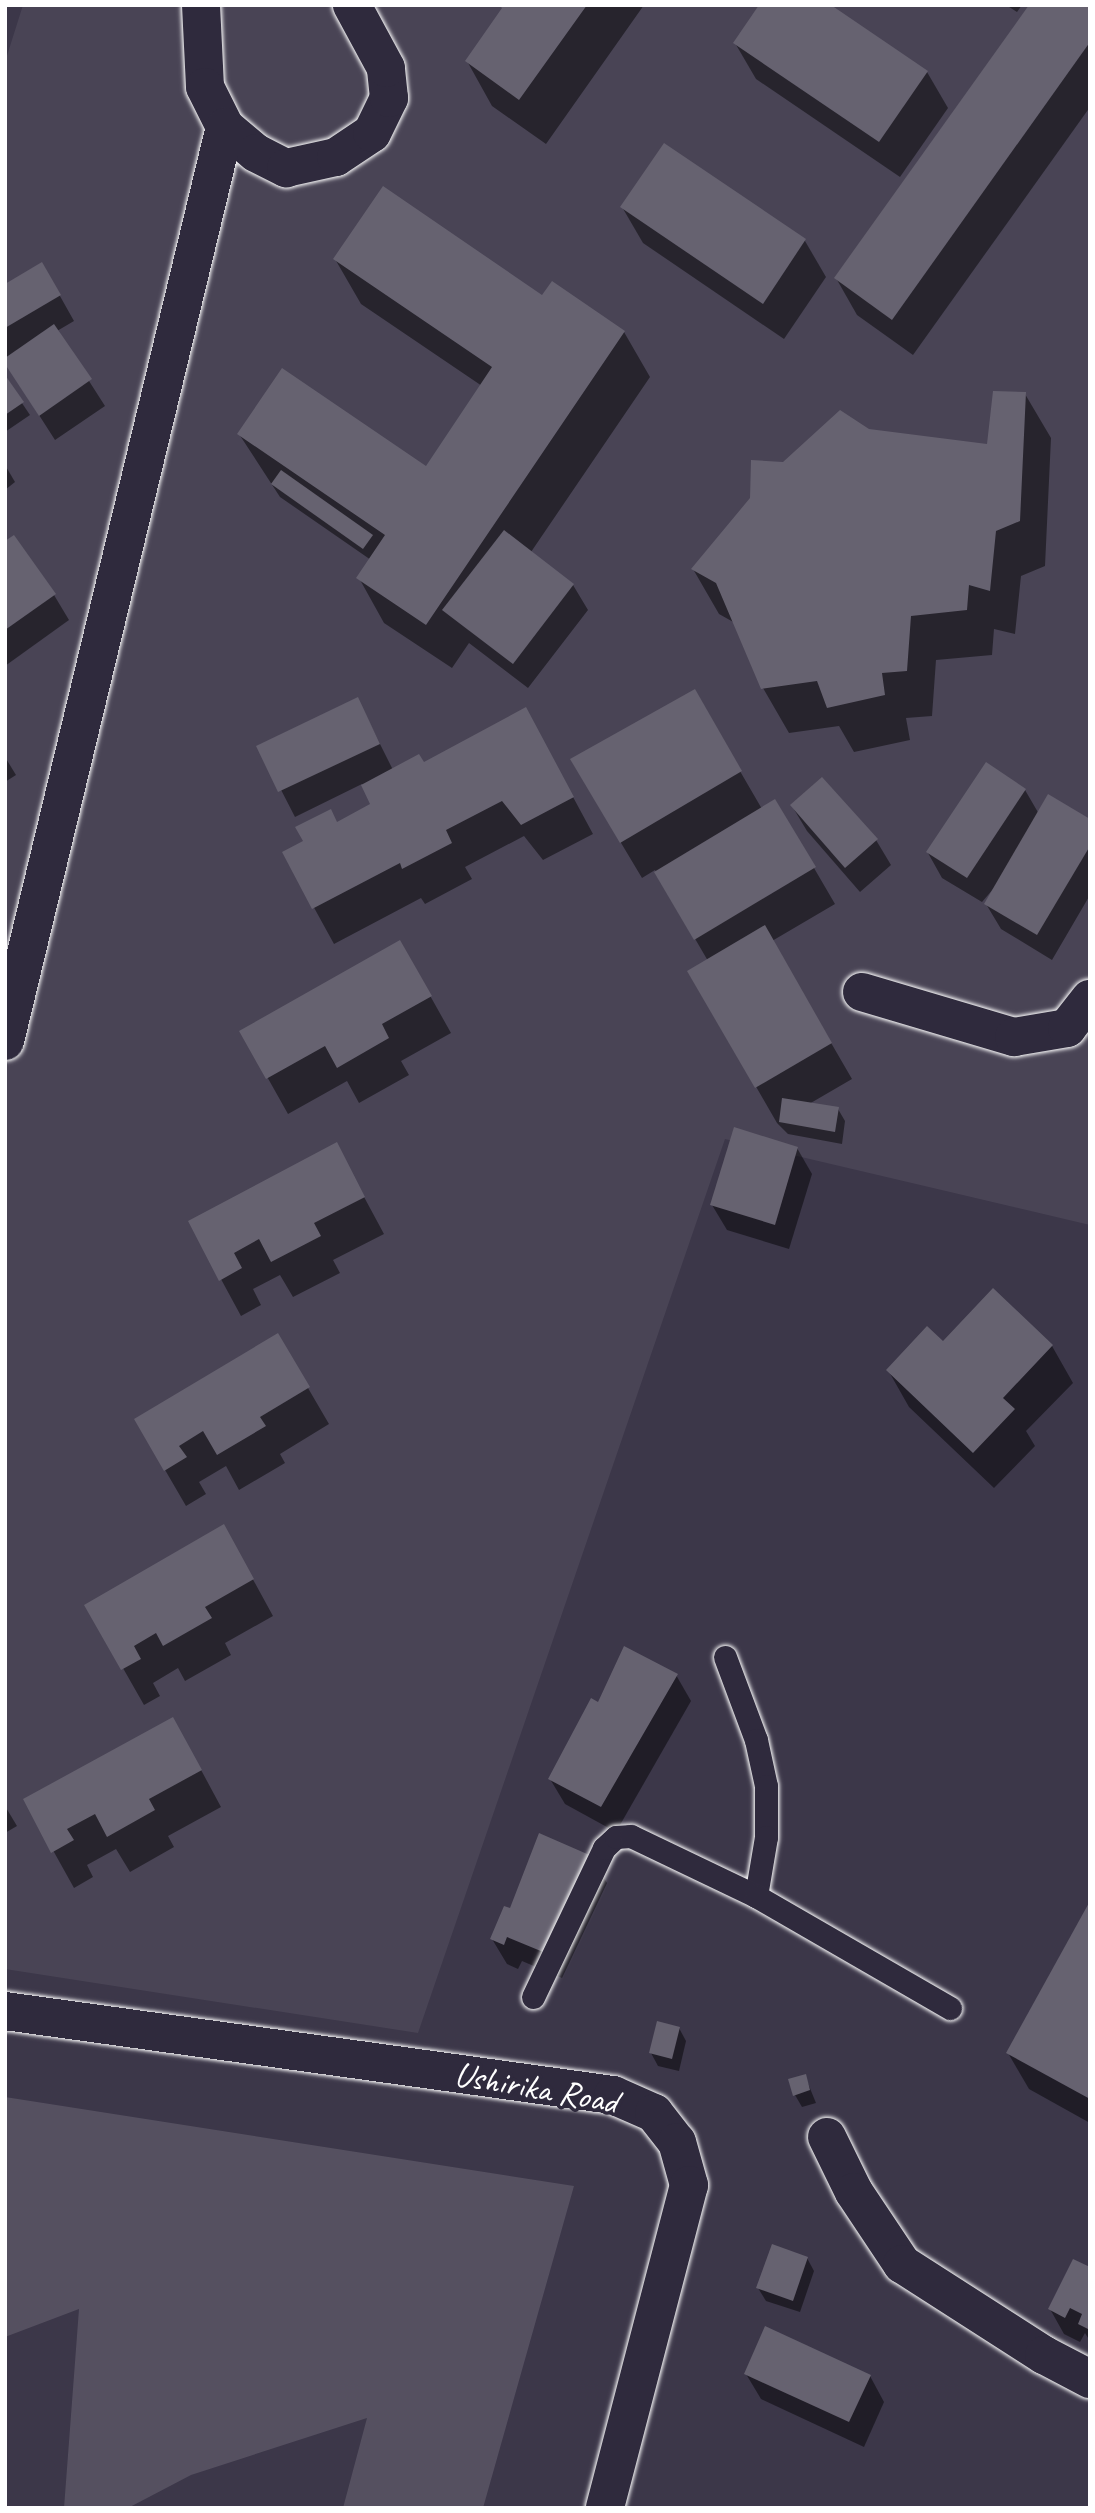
<!DOCTYPE html>
<style>
body{margin:0}
#map{position:relative;width:1095px;height:2513px;overflow:hidden;background:#3c3749;font-family:Caveat,sans-serif}
div>[style]{position:absolute}
.built>*{inset:0;background:#494455}
.green>*{inset:0;background:#555060}
.shadow>*{inset:0;background:#0007}
.building>*{inset:0;background:#666270}
.roads{filter:drop-shadow(0 0 2px #fff) drop-shadow(0 0 2px #fff)}
.lane>*{height:23px;margin:-11.5px;padding:0 11.5px;transform-origin:11.5px;border-radius:11.5px;background:#2f2a3d}
.street>*{height:38px;margin:-19px;padding:0 19px;transform-origin:19px;border-radius:19px;background:#2f2a3d}
.secondary>*{height:38px;margin:-19px;padding:0 19px;transform-origin:19px;border-radius:19px;background:#2f2a3d}
span{translate:-50% -50%;white-space:nowrap;text-align:center;line-height:1.15;-webkit-text-stroke:7px #2f2a3d;paint-order:stroke}
.street-label{font-size:35px;color:#fff}
.frame{position:absolute;inset:0;border:7px solid #fff;pointer-events:none}
</style>
<div id="map">
<div class="built">
<div style="clip-path:polygon(23px 5px,1090px 5px,1090px 1225px,725px 1139px,418px 2033px,5px 1969px,5px 62px)"></div>
</div>
<div class="green">
<div style="clip-path:polygon(5px 2097px,574px 2186px,483px 2508px,343px 2508px,367px 2418px,191px 2475px,128px 2508px,64px 2508px,79px 2309px,5px 2337px)"></div>
</div>
<div class="shadow">
<div style="clip-path:polygon(501px 5px,644px 5px,546px 144px,492px 106px,467px 61px,503px 10px)"></div>
<div style="clip-path:polygon(1006px 5px,1022px 5px,1017px 12px)"></div>
<div style="clip-path:polygon(1090px 6px,1090px 107px,913px 355px,857px 315px,836px 278px)"></div>
<div style="clip-path:polygon(735px 43px,927px 72px,948px 108px,900px 177px,756px 79px)"></div>
<div style="clip-path:polygon(664px 145px,805px 241px,826px 277px,784px 339px,643px 243px,622px 207px)"></div>
<div style="clip-path:polygon(335px 259px,542px 297px,624px 332px,650px 377px,531px 552px,573px 585px,588px 610px,528px 688px,469px 643px,452px 668px,384px 623px,359px 578px,371px 560px,280px 497px,239px 434px,426px 468px,482px 386px,361px 304px)"></div>
<div style="clip-path:polygon(42px 264px,74px 321px,57px 331px,105px 406px,55px 440px,5px 362px,5px 286px)"></div>
<div style="clip-path:polygon(5px 378px,30px 415px,5px 432px)"></div>
<div style="clip-path:polygon(1025px 394px,1051px 438px,1045px 566px,1021px 576px,1015px 634px,994px 629px,992px 655px,936px 660px,932px 716px,906px 718px,910px 740px,854px 752px,839px 726px,789px 733px,763px 688px,735px 623px,719px 614px,693px 569px,783px 464px,869px 431px,988px 445px)"></div>
<div style="clip-path:polygon(5px 465px,15px 482px,5px 490px)"></div>
<div style="clip-path:polygon(5px 543px,54px 595px,69px 620px,5px 666px)"></div>
<div style="clip-path:polygon(694px 692px,762px 809px,814px 868px,835px 904px,772px 941px,852px 1079px,809px 1104px,838px 1109px,845px 1121px,842px 1144px,788px 1134px,777px 1123px,690px 972px,708px 961px,655px 870px,642px 878px,593px 796px)"></div>
<div style="clip-path:polygon(358px 700px,393px 770px,423px 764px,526px 710px,593px 834px,543px 860px,524px 836px,465px 867px,472px 879px,425px 904px,421px 898px,334px 944px,284px 853px,372px 805px,362px 784px,295px 817px,259px 747px)"></div>
<div style="clip-path:polygon(5px 757px,16px 775px,5px 782px)"></div>
<div style="clip-path:polygon(1025px 790px,1039px 814px,1090px 821px,1090px 895px,1052px 960px,1001px 929px,986px 904px,1000px 881px,982px 902px,942px 878px,928px 853px)"></div>
<div style="clip-path:polygon(792px 806px,876px 840px,891px 865px,860px 892px,807px 831px)"></div>
<div style="clip-path:polygon(400px 942px,451px 1033px,401px 1061px,409px 1075px,359px 1103px,347px 1081px,288px 1114px,242px 1032px)"></div>
<div style="clip-path:polygon(336px 1145px,384px 1234px,333px 1260px,340px 1273px,293px 1297px,280px 1275px,253px 1289px,261px 1305px,241px 1316px,190px 1222px)"></div>
<div style="clip-path:polygon(797px 1148px,812px 1174px,789px 1249px,727px 1230px,712px 1205px)"></div>
<div style="clip-path:polygon(993px 1290px,1052px 1346px,1073px 1383px,1026px 1431px,1035px 1446px,994px 1488px,909px 1407px,888px 1370px,943px 1343px)"></div>
<div style="clip-path:polygon(277px 1335px,329px 1424px,280px 1454px,285px 1463px,239px 1490px,226px 1466px,199px 1482px,206px 1494px,186px 1506px,136px 1420px)"></div>
<div style="clip-path:polygon(244px 1563px,273px 1616px,225px 1643px,231px 1655px,185px 1681px,178px 1668px,153px 1683px,160px 1696px,144px 1705px,87px 1605px)"></div>
<div style="clip-path:polygon(676px 1675px,691px 1701px,616px 1832px,565px 1804px,550px 1779px)"></div>
<div style="clip-path:polygon(193px 1755px,221px 1807px,168px 1836px,174px 1847px,130px 1872px,116px 1849px,87px 1865px,93px 1877px,74px 1888px,25px 1800px)"></div>
<div style="clip-path:polygon(5px 1806px,17px 1826px,5px 1833px)"></div>
<div style="clip-path:polygon(592px 1858px,607px 1883px,562px 1978px,522px 1961px,518px 1969px,507px 1964px,492px 1939px,511px 1910px)"></div>
<div style="clip-path:polygon(1090px 1905px,1090px 2123px,1029px 2089px,1008px 2053px)"></div>
<div style="clip-path:polygon(679px 2028px,686px 2041px,679px 2071px,658px 2066px,651px 2053px)"></div>
<div style="clip-path:polygon(805px 2076px,816px 2103px,802px 2107px,795px 2095px)"></div>
<div style="clip-path:polygon(807px 2258px,814px 2271px,800px 2312px,766px 2301px,758px 2288px)"></div>
<div style="clip-path:polygon(1090px 2269px,1090px 2341px,1085px 2333px,1080px 2342px,1064px 2334px,1050px 2309px)"></div>
<div style="clip-path:polygon(746px 2374px,870px 2376px,884px 2402px,864px 2447px,761px 2399px)"></div>
</div>
<div class="building">
<div style="clip-path:polygon(499px 5px,587px 5px,519px 100px,465px 61px,502px 8px)"></div>
<div style="clip-path:polygon(759px 5px,831px 5px,928px 71px,879px 142px,733px 43px)"></div>
<div style="clip-path:polygon(1029px 5px,1090px 5px,1090px 42px,892px 320px,834px 278px)"></div>
<div style="clip-path:polygon(664px 143px,806px 239px,763px 304px,620px 207px)"></div>
<div style="clip-path:polygon(383px 186px,542px 295px,552px 281px,625px 331px,426px 625px,356px 578px,385px 535px,237px 434px,282px 368px,426px 466px,492px 367px,333px 259px)"></div>
<div style="clip-path:polygon(42px 262px,61px 295px,5px 328px,5px 284px)"></div>
<div style="clip-path:polygon(54px 324px,92px 379px,39px 416px,5px 364px,5px 358px)"></div>
<div style="clip-path:polygon(5px 375px,24px 402px,5px 415px)"></div>
<div style="clip-path:polygon(993px 391px,1026px 392px,1020px 521px,996px 531px,990px 591px,969px 585px,967px 610px,911px 616px,907px 671px,882px 673px,885px 695px,827px 708px,817px 681px,761px 689px,716px 583px,691px 569px,750px 498px,751px 460px,783px 462px,840px 410px,869px 429px,987px 444px)"></div>
<div style="clip-path:polygon(281px 470px,373px 535px,363px 549px,271px 484px)"></div>
<div style="clip-path:polygon(504px 530px,574px 584px,513px 664px,442px 610px)"></div>
<div style="clip-path:polygon(14px 535px,56px 594px,5px 630px,5px 541px)"></div>
<div style="clip-path:polygon(695px 689px,742px 771px,620px 843px,570px 759px)"></div>
<div style="clip-path:polygon(358px 697px,380px 744px,278px 792px,256px 746px)"></div>
<div style="clip-path:polygon(526px 707px,574px 797px,521px 825px,502px 801px,446px 830px,452px 843px,402px 869px,400px 863px,312px 909px,282px 852px,303px 841px,295px 827px,331px 809px,337px 822px,370px 804px,361px 785px,419px 754px,424px 762px)"></div>
<div style="clip-path:polygon(986px 762px,1026px 789px,967px 878px,926px 852px)"></div>
<div style="clip-path:polygon(822px 777px,878px 839px,845px 868px,790px 805px)"></div>
<div style="clip-path:polygon(1048px 794px,1090px 819px,1090px 846px,1037px 935px,984px 904px)"></div>
<div style="clip-path:polygon(775px 799px,816px 867px,694px 940px,654px 872px)"></div>
<div style="clip-path:polygon(765px 925px,832px 1043px,755px 1088px,687px 971px)"></div>
<div style="clip-path:polygon(400px 940px,432px 996px,382px 1024px,389px 1038px,337px 1068px,325px 1046px,266px 1079px,239px 1031px)"></div>
<div style="clip-path:polygon(782px 1098px,839px 1107px,835px 1132px,779px 1122px)"></div>
<div style="clip-path:polygon(734px 1127px,798px 1147px,775px 1225px,710px 1205px)"></div>
<div style="clip-path:polygon(337px 1142px,365px 1197px,314px 1223px,321px 1236px,271px 1262px,259px 1239px,234px 1253px,242px 1268px,219px 1281px,188px 1221px)"></div>
<div style="clip-path:polygon(993px 1288px,1053px 1345px,1003px 1398px,1015px 1409px,973px 1453px,886px 1370px,927px 1326px,943px 1341px)"></div>
<div style="clip-path:polygon(278px 1333px,310px 1387px,260px 1417px,266px 1426px,217px 1455px,203px 1431px,179px 1446px,187px 1457px,164px 1471px,134px 1419px)"></div>
<div style="clip-path:polygon(224px 1524px,254px 1579px,205px 1607px,212px 1618px,163px 1646px,156px 1633px,134px 1646px,141px 1659px,121px 1670px,84px 1605px)"></div>
<div style="clip-path:polygon(624px 1646px,678px 1674px,601px 1807px,548px 1779px,591px 1698px,598px 1702px)"></div>
<div style="clip-path:polygon(173px 1717px,202px 1770px,149px 1799px,155px 1810px,107px 1837px,95px 1814px,67px 1829px,74px 1840px,51px 1853px,23px 1799px)"></div>
<div style="clip-path:polygon(539px 1833px,594px 1857px,548px 1954px,507px 1937px,504px 1945px,490px 1939px,504px 1906px,510px 1908px)"></div>
<div style="clip-path:polygon(1090px 1901px,1090px 2099px,1006px 2053px)"></div>
<div style="clip-path:polygon(657px 2021px,680px 2027px,672px 2059px,649px 2053px)"></div>
<div style="clip-path:polygon(806px 2074px,810px 2090px,793px 2096px,788px 2079px)"></div>
<div style="clip-path:polygon(772px 2244px,808px 2257px,793px 2301px,756px 2288px)"></div>
<div style="clip-path:polygon(1073px 2259px,1090px 2267px,1090px 2330px,1078px 2324px,1082px 2314px,1070px 2308px,1065px 2318px,1048px 2309px)"></div>
<div style="clip-path:polygon(765px 2326px,871px 2375px,849px 2422px,744px 2374px)"></div>
</div>
<div class="roads">
<div class="lane">
<div style="left:725px;top:1657px;width:89px;rotate:69.5deg"></div>
<div style="left:756px;top:1740px;width:47px;rotate:77.7deg"></div>
<div style="left:766px;top:1786px;width:51px;rotate:90deg"></div>
<div style="left:766px;top:1837px;width:60px;rotate:99.6deg"></div>
<div style="left:533px;top:1997px;width:165px;rotate:-64.5deg"></div>
<div style="left:604px;top:1848px;width:16px;rotate:-43deg"></div>
<div style="left:616px;top:1837px;width:15px;rotate:-4deg"></div>
<div style="left:631px;top:1836px;width:139px;rotate:25.6deg"></div>
<div style="left:756px;top:1896px;width:224px;rotate:30deg"></div>
</div>
<div class="street">
<div style="left:201px;top:5px;width:82px;rotate:87.2deg"></div>
<div style="left:205px;top:87px;width:45px;rotate:63.4deg"></div>
<div style="left:225px;top:127px;width:40px;rotate:40deg"></div>
<div style="left:256px;top:153px;width:34px;rotate:27deg"></div>
<div style="left:286px;top:168px;width:51px;rotate:-12.4deg"></div>
<div style="left:336px;top:157px;width:43px;rotate:-33.7deg"></div>
<div style="left:372px;top:133px;width:39px;rotate:-64deg"></div>
<div style="left:389px;top:98px;width:30px;rotate:-96deg"></div>
<div style="left:386px;top:68px;width:72px;rotate:-118.4deg"></div>
<div style="left:862px;top:992px;width:159px;rotate:16.5deg"></div>
<div style="left:1014px;top:1037px;width:54px;rotate:-9.6deg"></div>
<div style="left:1067px;top:1028px;width:37px;rotate:-52deg"></div>
<div style="left:5px;top:1041px;width:940px;rotate:-76.47deg"></div>
<div style="left:827px;top:2137px;width:61px;rotate:63.9deg"></div>
<div style="left:854px;top:2192px;width:87px;rotate:56.3deg"></div>
<div style="left:902px;top:2264px;width:169px;rotate:32.7deg"></div>
<div style="left:1044px;top:2355px;width:52px;rotate:27.6deg"></div>
</div>
<div class="secondary">
<div style="left:5px;top:2011px;width:614px;rotate:7.87deg"></div>
<div style="left:613px;top:2095px;width:45px;rotate:23.7deg"></div>
<div style="left:654px;top:2113px;width:37px;rotate:52deg"></div>
<div style="left:677px;top:2142px;width:45px;rotate:74.4deg"></div>
<div style="left:689px;top:2185px;width:334px;rotate:104.6deg"></div>
</div>
</div>
<div class="street-label">
<span style="left:536px;top:2088px;rotate:10deg">Ushirika Road</span>
</div>
<div class="frame"></div>
</div>
